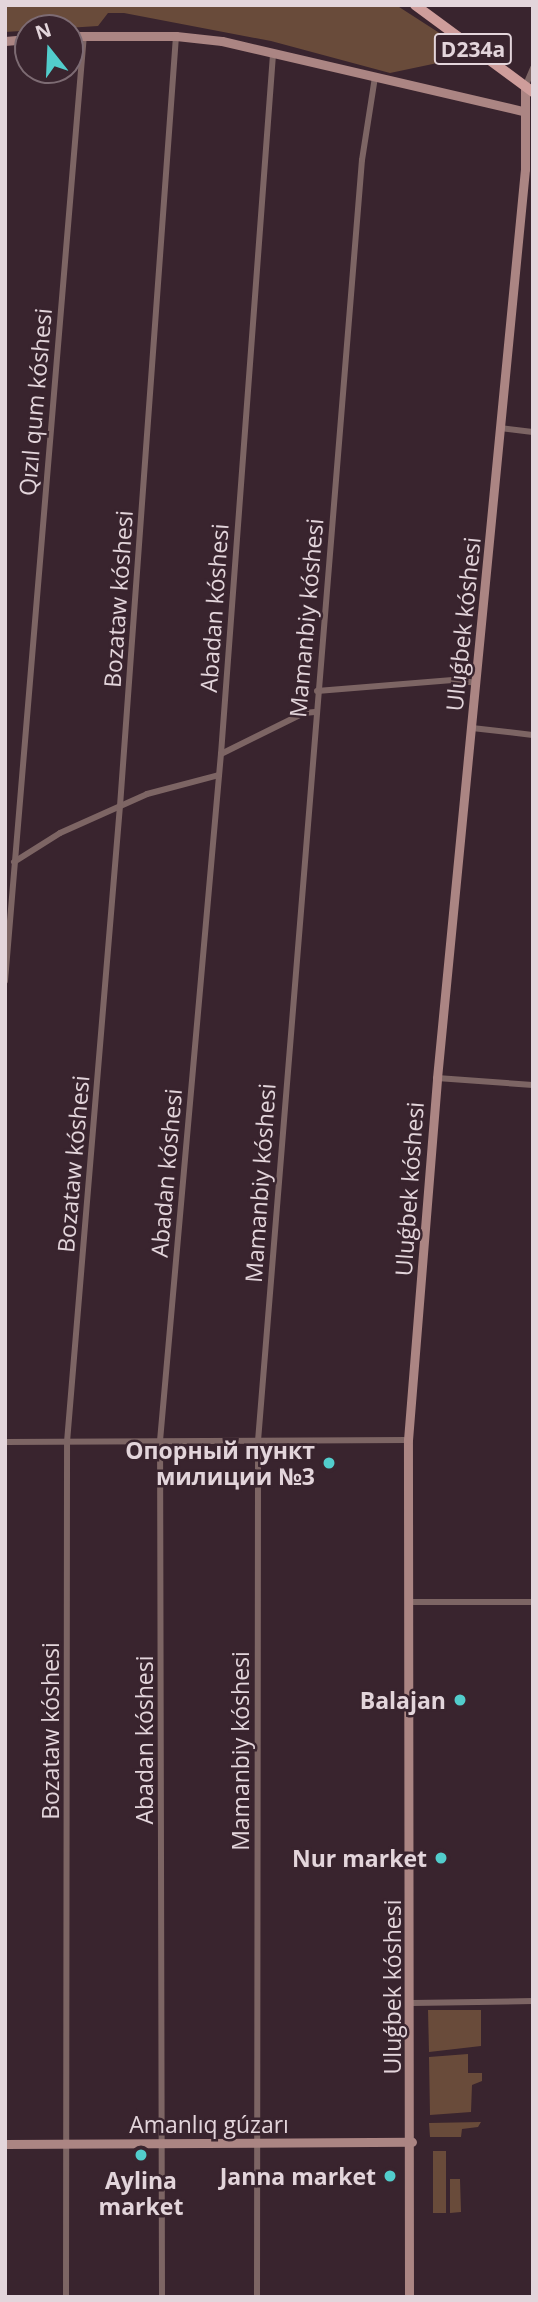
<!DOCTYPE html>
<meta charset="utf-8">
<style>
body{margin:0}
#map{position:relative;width:538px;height:2302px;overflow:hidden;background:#39242e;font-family:"Open Sans",sans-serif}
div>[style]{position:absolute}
.green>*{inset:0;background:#694b3a}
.street>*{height:6px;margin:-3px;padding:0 3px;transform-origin:3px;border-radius:3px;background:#7d6564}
.secondary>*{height:9px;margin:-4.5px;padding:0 4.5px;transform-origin:4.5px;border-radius:4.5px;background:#ab8583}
.primary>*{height:10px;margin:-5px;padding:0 5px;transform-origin:5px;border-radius:5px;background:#ce9d9b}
.dots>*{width:19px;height:19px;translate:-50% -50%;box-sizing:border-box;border:4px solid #39242e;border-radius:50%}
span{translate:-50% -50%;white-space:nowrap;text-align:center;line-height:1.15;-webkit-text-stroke:5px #39242e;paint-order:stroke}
.shield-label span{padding:2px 5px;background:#39242e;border:2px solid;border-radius:5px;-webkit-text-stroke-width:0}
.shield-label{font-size:21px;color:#e3d5db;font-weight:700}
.street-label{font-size:23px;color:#e3d5db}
.poi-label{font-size:23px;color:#e3d5db;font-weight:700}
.right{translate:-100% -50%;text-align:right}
.frame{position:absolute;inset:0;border:7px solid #e3d5db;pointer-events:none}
.north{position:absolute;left:14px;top:14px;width:70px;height:70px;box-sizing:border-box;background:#39242e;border:2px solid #7d6b73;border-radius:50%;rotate:342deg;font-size:19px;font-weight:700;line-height:28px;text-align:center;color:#e3d5db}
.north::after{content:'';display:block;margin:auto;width:24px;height:32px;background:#52cdcc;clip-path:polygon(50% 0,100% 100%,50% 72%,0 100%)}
</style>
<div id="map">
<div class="green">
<div style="clip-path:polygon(5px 5px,396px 5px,441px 34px,450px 46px,447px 61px,390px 73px,271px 41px,124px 13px,108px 13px,98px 26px,5px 32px)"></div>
<div style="clip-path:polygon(428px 2010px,481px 2010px,481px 2046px,429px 2052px)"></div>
<div style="clip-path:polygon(468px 2054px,468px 2073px,482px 2073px,482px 2081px,472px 2085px,471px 2112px,430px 2115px,429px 2057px)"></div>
<div style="clip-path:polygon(481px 2122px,478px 2127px,462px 2129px,461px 2137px,430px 2137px,429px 2123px)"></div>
<div style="clip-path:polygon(433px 2151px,446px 2151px,446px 2213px,433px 2213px)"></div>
<div style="clip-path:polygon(450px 2179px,460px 2179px,461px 2212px,450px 2213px)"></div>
</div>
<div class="street">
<div style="left:525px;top:87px;width:21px;rotate:-67deg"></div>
<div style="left:500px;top:428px;width:33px;rotate:7deg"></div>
<div style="left:317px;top:691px;width:136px;rotate:-4.6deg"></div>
<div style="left:453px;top:680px;width:23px;rotate:7deg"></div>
<div style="left:472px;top:728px;width:61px;rotate:6.5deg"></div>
<div style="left:221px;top:754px;width:93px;rotate:-26.3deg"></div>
<div style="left:304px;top:713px;width:11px;rotate:-5deg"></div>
<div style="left:14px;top:862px;width:54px;rotate:-32.2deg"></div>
<div style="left:60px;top:833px;width:95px;rotate:-24.1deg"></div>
<div style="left:147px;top:794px;width:74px;rotate:-14.8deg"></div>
<div style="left:5px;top:981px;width:949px;rotate:-85.23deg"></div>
<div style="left:437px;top:1078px;width:96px;rotate:4.2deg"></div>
<div style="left:5px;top:1442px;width:403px;rotate:-0.3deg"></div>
<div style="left:409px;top:1602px;width:124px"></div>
<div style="left:412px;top:2003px;width:121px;rotate:-0.9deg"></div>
<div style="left:66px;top:2297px;width:855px;rotate:-89.93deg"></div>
<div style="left:67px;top:1442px;width:638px;rotate:-85.24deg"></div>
<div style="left:120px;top:806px;width:772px;rotate:-85.84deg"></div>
<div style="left:162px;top:2297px;width:856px;rotate:-90.13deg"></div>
<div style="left:160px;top:1441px;width:690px;rotate:-84.93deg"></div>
<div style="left:221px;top:754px;width:702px;rotate:-85.75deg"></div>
<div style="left:257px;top:2297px;width:856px;rotate:-89.93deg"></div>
<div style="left:258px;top:1441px;width:1285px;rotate:-85.36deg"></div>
<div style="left:362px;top:160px;width:84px;rotate:-81.1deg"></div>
</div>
<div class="secondary">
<div style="left:70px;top:36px;width:106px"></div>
<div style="left:176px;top:36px;width:46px;rotate:6.2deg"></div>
<div style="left:222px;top:41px;width:309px;rotate:13.1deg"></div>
<div style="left:5px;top:41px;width:23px;rotate:-5deg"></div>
<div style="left:5px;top:2144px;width:407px;rotate:-0.3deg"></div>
<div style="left:409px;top:2297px;width:857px;rotate:-90.07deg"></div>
<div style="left:408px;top:1440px;width:363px;rotate:-85.4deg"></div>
<div style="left:437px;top:1078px;width:913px;rotate:-84.47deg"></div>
<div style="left:525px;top:169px;width:82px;rotate:-90deg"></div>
</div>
<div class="primary">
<div style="left:415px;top:5px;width:147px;rotate:36.4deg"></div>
</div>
<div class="dots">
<div style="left:329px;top:1463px;background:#52cdcc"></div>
<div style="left:460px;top:1700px;background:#52cdcc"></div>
<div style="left:441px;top:1858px;background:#52cdcc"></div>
<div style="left:141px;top:2155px;background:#52cdcc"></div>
<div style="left:390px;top:2176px;background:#52cdcc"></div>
</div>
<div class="shield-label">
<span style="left:473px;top:49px">D234a</span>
</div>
<div class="street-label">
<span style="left:35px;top:402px;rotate:-85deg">Qızıl qum kóshesi</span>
<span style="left:118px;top:599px;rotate:-86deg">Bozataw kóshesi</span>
<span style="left:214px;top:608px;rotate:-86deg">Abadan kóshesi</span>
<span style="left:306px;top:618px;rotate:-85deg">Mamanbiy kóshesi</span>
<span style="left:463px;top:624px;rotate:-84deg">Uluǵbek kóshesi</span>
<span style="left:73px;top:1164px;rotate:-85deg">Bozataw kóshesi</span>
<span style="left:166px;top:1173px;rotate:-85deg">Abadan kóshesi</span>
<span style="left:260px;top:1183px;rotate:-86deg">Mamanbiy kóshesi</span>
<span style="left:409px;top:1189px;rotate:-86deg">Uluǵbek kóshesi</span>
<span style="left:50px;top:1731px;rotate:-90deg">Bozataw kóshesi</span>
<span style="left:144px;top:1740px;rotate:-90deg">Abadan kóshesi</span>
<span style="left:240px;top:1751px;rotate:-90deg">Mamanbiy kóshesi</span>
<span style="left:392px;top:1987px;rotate:-90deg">Uluǵbek kóshesi</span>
<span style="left:209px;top:2124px">Amanlıq gúzarı</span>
</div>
<div class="poi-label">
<span class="right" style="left:315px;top:1463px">Опорный пункт<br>милиции №3</span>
<span class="right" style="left:446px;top:1700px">Balajan</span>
<span class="right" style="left:427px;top:1858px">Nur market</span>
<span class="right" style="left:376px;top:2176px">Janna market</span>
<span style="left:141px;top:2193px">Aylina<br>market</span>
</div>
<div class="frame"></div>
<div class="north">N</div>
</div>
